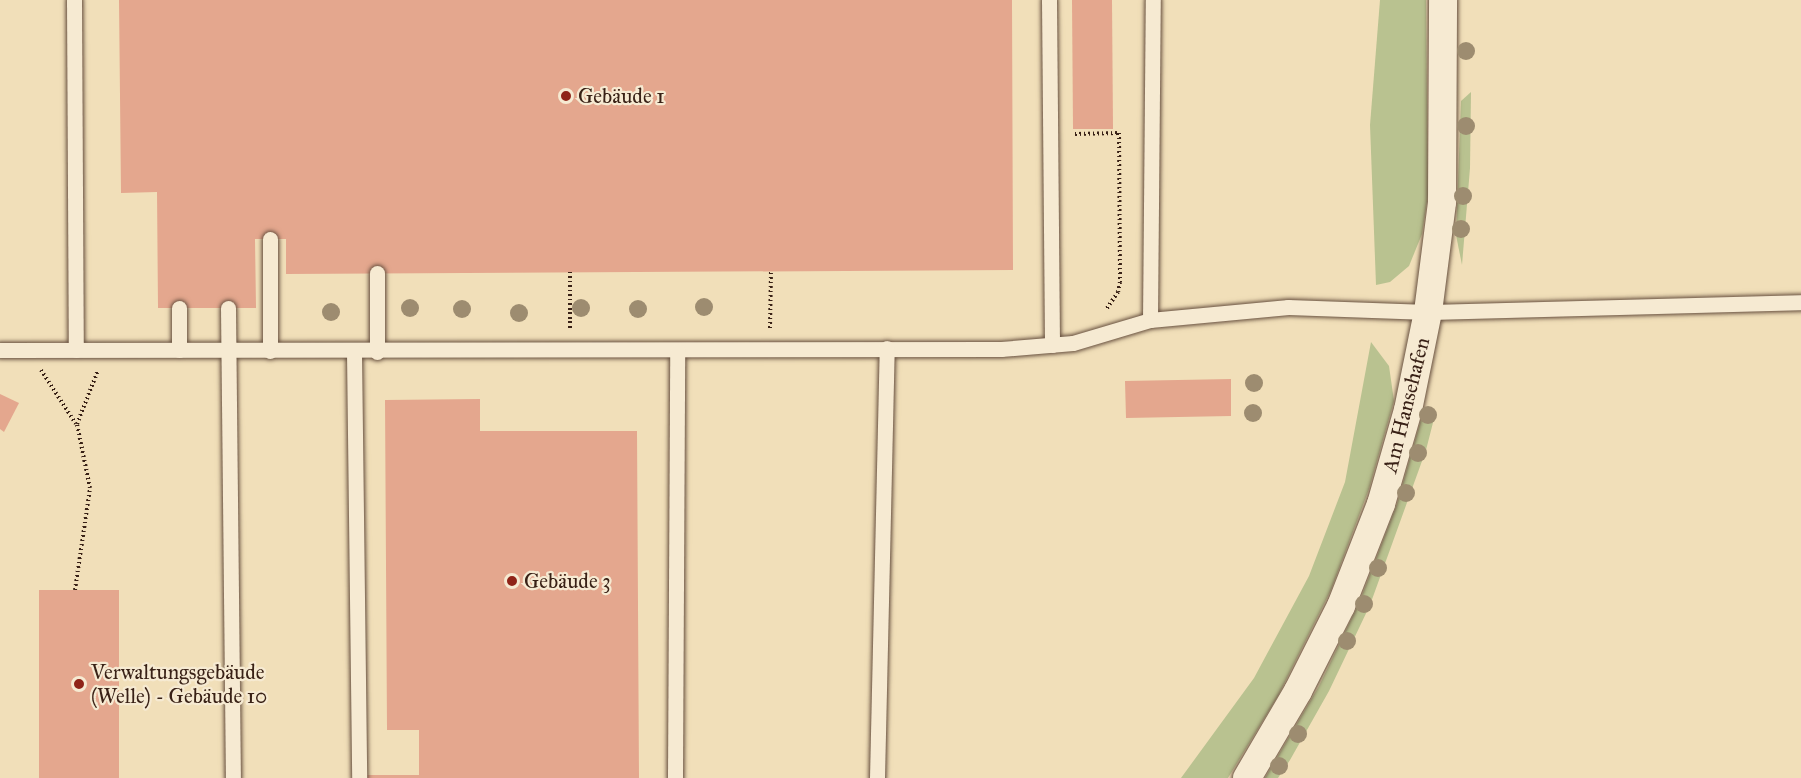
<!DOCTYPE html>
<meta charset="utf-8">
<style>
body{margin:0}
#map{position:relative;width:1801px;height:778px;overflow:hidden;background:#f1dfb9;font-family:"IM FELL Great Primer",serif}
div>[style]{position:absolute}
.green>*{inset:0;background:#b9c290}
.building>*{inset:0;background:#e4a78e}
.path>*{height:4px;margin-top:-2px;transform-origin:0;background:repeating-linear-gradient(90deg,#392116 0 1.5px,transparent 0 4.5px)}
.roads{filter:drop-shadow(0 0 2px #67503f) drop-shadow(0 0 2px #67503f)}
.service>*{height:15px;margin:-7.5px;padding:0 7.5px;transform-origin:7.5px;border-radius:7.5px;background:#f6ead2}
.minor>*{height:28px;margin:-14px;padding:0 14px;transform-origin:14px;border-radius:14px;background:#f6ead2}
.trees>*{width:18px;height:18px;margin:-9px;border-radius:50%;background:#9d8c70}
.dots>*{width:16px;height:16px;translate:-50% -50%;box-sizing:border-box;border:3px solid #f6ead2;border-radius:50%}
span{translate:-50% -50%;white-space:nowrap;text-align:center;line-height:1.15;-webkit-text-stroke:4.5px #f6ead2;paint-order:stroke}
.poi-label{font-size:21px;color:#392116}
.left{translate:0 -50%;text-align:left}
.street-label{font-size:21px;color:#392116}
</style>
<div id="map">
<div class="green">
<div style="clip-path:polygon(1380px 0,1426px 0,1428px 195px,1422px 234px,1409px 266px,1390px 282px,1376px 285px,1370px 125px)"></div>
<div style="clip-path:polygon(1471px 92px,1470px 168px,1462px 265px,1456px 235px,1461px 101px)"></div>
<div style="clip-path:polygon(1371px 342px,1389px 366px,1394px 401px,1369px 489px,1331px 590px,1278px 696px,1228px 778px,1181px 778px,1254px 678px,1309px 576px,1345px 482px)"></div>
<div style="clip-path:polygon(1424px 409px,1436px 411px,1426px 450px,1370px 605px,1329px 691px,1290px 760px,1278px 778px,1265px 778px,1319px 686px,1359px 603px,1397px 504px)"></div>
</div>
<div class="building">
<div style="clip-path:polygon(119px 0,1012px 0,1013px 270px,286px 274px,286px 239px,255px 239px,256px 308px,158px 308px,157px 192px,121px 193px)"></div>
<div style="clip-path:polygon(1072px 0,1112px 0,1113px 129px,1073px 129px)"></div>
<div style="clip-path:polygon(1231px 379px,1231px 416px,1126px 418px,1125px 381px)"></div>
<div style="clip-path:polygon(0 394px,19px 403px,4px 432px,0 429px)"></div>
<div style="clip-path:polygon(480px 399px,480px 431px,637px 431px,639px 778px,365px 778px,365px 775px,419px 775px,419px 730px,387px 730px,385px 400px)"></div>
<div style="clip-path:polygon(39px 590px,119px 590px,119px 778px,39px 778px)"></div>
</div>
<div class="path">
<div style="left:1075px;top:134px;width:44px;rotate:-1.3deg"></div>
<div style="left:1119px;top:133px;width:149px;rotate:89.6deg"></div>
<div style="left:1120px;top:282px;width:10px;rotate:101deg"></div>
<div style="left:1118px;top:292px;width:22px;rotate:124deg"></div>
<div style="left:570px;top:272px;width:58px;rotate:90deg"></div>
<div style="left:770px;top:328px;width:58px;rotate:-89deg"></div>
<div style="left:41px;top:370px;width:64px;rotate:57.1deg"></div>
<div style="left:75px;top:590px;width:103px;rotate:-81.6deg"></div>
<div style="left:90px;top:488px;width:65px;rotate:-101.5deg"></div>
<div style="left:77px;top:424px;width:58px;rotate:-68.7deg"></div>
</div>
<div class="roads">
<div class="service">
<div style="left:74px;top:0;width:350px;rotate:89.7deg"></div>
<div style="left:1049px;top:0;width:345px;rotate:89.5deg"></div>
<div style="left:179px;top:308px;width:42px;rotate:90deg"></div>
<div style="left:228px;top:308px;width:470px;rotate:89.4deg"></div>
<div style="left:1150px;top:320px;width:320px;rotate:-89.5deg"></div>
<div style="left:0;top:350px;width:1001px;rotate:-0.06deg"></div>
<div style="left:1001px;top:349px;width:72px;rotate:-4.8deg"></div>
<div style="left:1073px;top:343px;width:80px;rotate:-16.6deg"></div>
<div style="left:1150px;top:320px;width:139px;rotate:-5.4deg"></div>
<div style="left:1288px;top:307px;width:140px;rotate:2deg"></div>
<div style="left:1428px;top:312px;width:373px;rotate:-1.5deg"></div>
<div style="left:270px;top:351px;width:112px;rotate:-90deg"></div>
<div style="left:354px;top:352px;width:426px;rotate:89.3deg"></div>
<div style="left:377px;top:352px;width:79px;rotate:-90deg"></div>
<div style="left:675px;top:778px;width:427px;rotate:-89.7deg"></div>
<div style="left:877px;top:778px;width:430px;rotate:-88.7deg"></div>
</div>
<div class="minor">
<div style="left:1247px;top:778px;width:101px;rotate:-59.6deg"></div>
<div style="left:1298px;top:691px;width:95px;rotate:-63.2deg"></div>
<div style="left:1341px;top:606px;width:110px;rotate:-68.6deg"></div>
<div style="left:1381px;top:504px;width:98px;rotate:-74deg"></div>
<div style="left:1408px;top:410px;width:100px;rotate:-78.5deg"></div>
<div style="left:1428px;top:312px;width:111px;rotate:-82.7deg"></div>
<div style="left:1442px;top:202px;width:202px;rotate:-89.7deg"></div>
</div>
</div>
<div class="trees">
<div style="left:1466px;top:51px"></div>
<div style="left:1466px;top:126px"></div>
<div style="left:1463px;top:196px"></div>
<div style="left:1461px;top:229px"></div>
<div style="left:704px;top:307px"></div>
<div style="left:410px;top:308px"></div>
<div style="left:581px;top:308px"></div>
<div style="left:462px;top:309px"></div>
<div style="left:638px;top:309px"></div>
<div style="left:331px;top:312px"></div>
<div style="left:519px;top:313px"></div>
<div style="left:1254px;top:383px"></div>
<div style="left:1253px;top:413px"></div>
<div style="left:1428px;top:415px"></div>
<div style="left:1418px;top:453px"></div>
<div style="left:1406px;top:493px"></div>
<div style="left:1378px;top:568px"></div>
<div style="left:1364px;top:604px"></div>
<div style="left:1347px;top:641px"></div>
<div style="left:1298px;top:734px"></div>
<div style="left:1279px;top:766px"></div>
</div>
<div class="dots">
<div style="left:566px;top:96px;background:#8f2418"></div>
<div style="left:512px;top:581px;background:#8f2418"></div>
<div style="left:79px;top:684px;background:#8f2418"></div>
</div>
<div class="poi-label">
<span class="left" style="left:578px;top:96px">Gebäude 1</span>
<span class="left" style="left:524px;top:581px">Gebäude 3</span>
<span class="left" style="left:91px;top:684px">Verwaltungsgebäude<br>(Welle) - Gebäude 10</span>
</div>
<div class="street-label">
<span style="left:1406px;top:405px;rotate:-76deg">Am Hansehafen</span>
</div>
</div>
